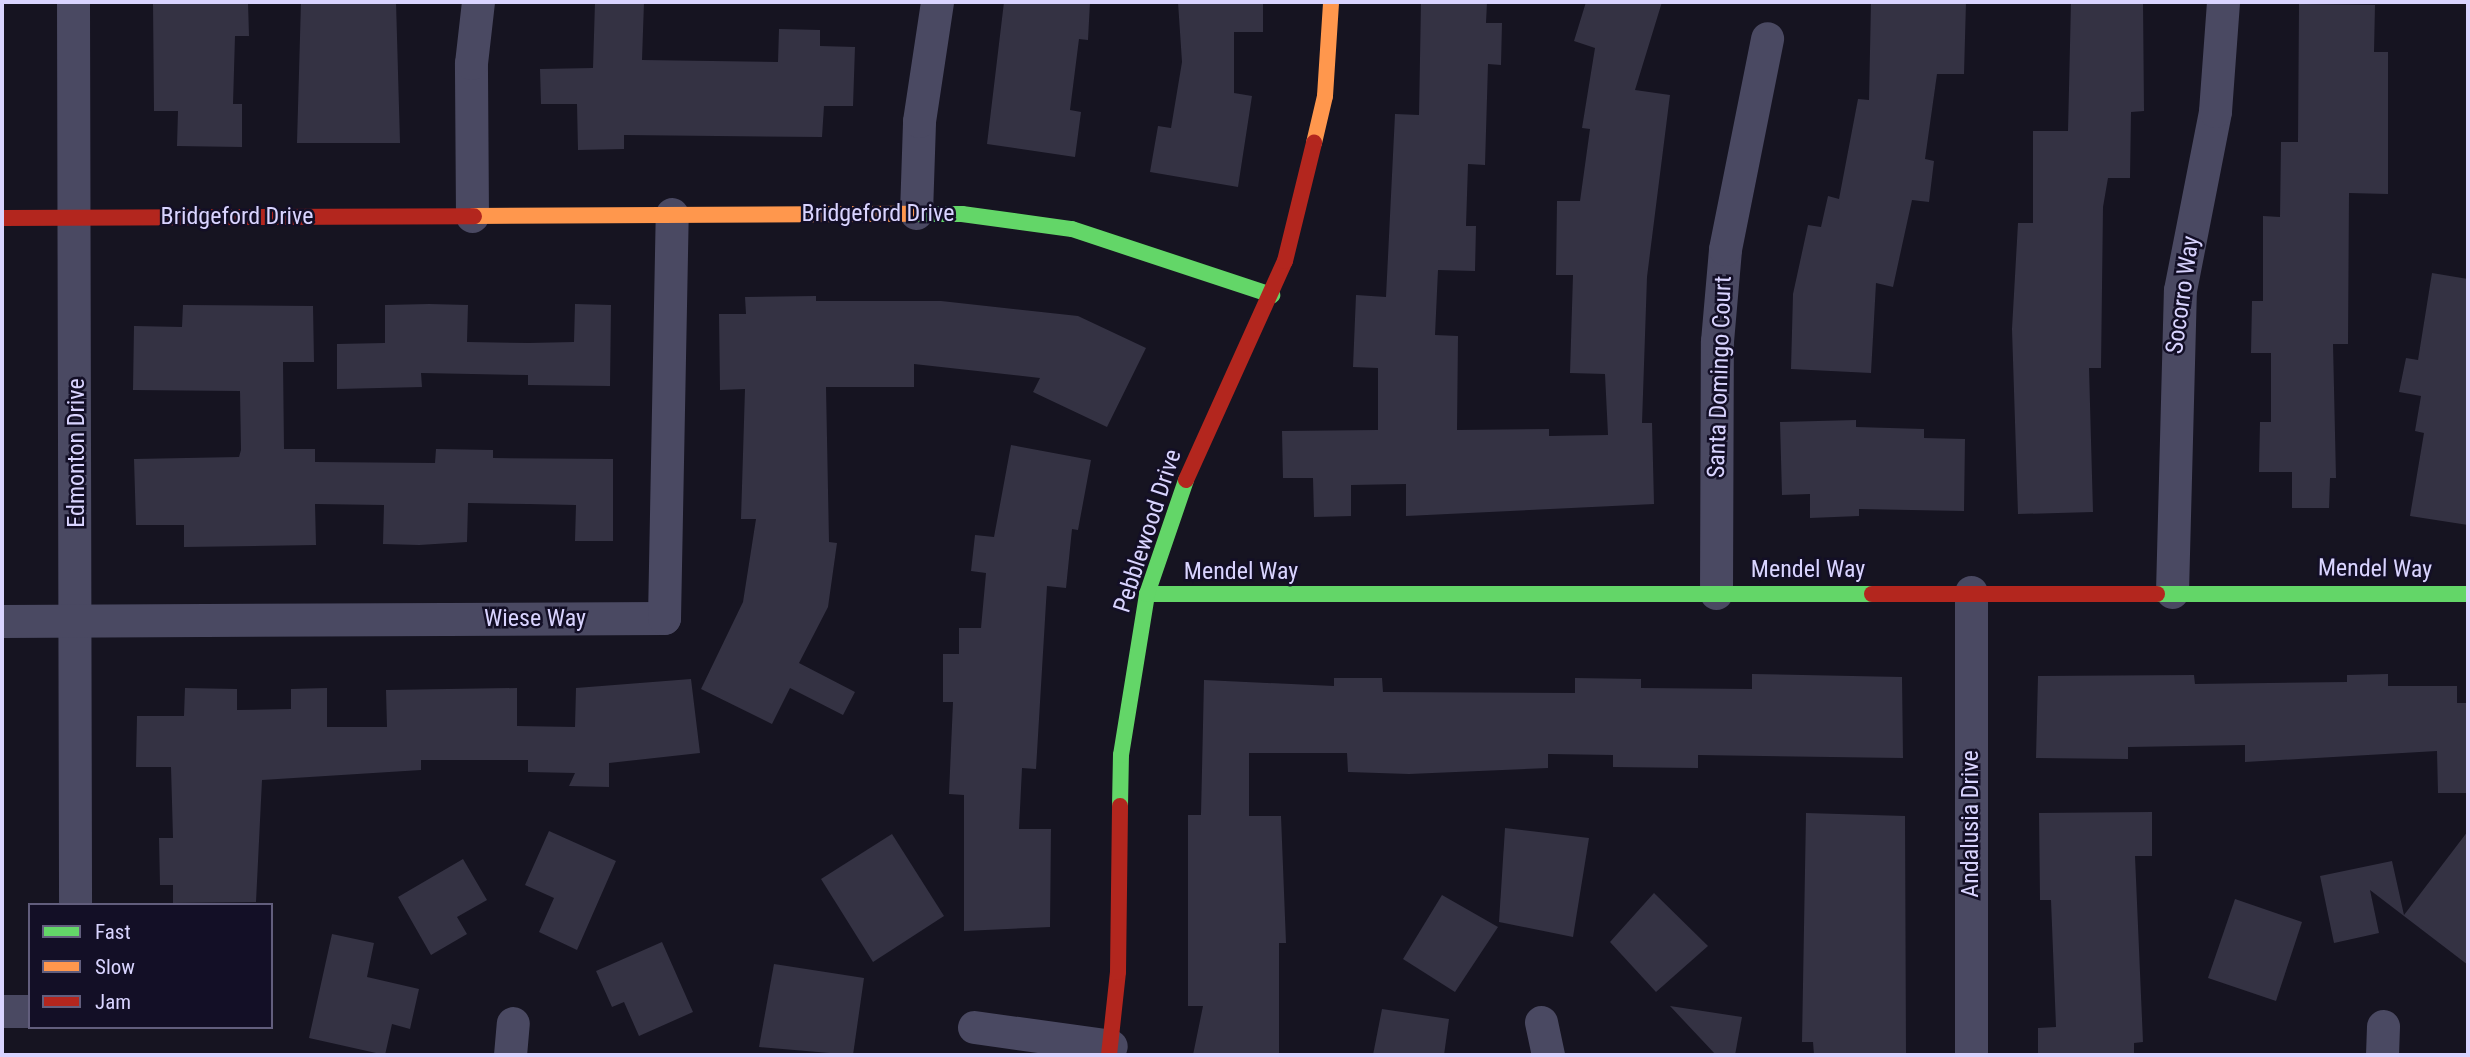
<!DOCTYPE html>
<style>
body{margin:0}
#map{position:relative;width:2470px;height:1057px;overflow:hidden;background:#161421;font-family:"Roboto Condensed",sans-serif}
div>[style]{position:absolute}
.building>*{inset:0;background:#343243}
.street>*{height:33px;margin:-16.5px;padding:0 16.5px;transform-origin:16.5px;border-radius:16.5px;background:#4a4962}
.fast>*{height:16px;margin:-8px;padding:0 8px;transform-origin:8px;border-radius:8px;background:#63d668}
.slow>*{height:16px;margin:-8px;padding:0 8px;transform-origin:8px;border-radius:8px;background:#ff974d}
.jam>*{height:16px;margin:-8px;padding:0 8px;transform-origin:8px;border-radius:8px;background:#b3261e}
span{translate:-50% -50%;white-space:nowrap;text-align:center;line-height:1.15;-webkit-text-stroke:5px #130f26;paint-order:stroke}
.street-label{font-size:24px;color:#d9d4ff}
.frame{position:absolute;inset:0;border:4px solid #d9d4ff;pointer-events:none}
.legend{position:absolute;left:28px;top:903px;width:245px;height:126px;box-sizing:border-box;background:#130f26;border:2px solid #625e7d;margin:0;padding:9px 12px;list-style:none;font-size:21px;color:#d9d4ff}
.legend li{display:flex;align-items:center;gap:14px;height:35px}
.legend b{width:35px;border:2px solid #625e7d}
</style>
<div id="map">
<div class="building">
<div style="clip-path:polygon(248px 2px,249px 36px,235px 36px,233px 104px,242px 104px,242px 147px,177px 146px,178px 111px,154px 111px,153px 3px)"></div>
<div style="clip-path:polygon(301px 2px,396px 2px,400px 143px,297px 143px)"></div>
<div style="clip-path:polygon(595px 2px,644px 2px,642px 60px,778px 62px,779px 29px,820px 30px,820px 46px,855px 47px,853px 106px,824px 106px,822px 137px,624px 135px,624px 149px,578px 150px,577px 104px,541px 104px,540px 69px,593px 68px)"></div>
<div style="clip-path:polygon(1004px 2px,1090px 2px,1088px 40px,1079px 39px,1070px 110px,1081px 112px,1075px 157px,987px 144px)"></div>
<div style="clip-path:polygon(1178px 2px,1263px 2px,1263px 32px,1234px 32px,1234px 93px,1252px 96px,1238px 187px,1150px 172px,1158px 126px,1171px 128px,1182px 62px)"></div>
<div style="clip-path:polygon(1421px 2px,1487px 2px,1486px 23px,1502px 23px,1501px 65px,1488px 64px,1485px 165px,1468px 164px,1466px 226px,1476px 226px,1475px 271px,1438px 270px,1435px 335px,1458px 336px,1457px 430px,1549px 429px,1549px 436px,1608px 435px,1605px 374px,1570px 373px,1573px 275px,1556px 275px,1557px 201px,1580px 201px,1590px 129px,1582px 128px,1595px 48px,1574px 41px,1586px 2px,1662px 2px,1635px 90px,1670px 95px,1647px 277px,1642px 423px,1652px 423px,1654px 504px,1406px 516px,1406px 484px,1351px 485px,1351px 516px,1314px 517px,1313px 478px,1283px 478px,1282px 431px,1378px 430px,1378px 368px,1353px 367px,1356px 295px,1386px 297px,1395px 114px,1419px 115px)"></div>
<div style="clip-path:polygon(1871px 2px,1966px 2px,1964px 74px,1937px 74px,1925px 159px,1934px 161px,1929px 202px,1912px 200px,1893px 287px,1876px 283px,1871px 373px,1791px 369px,1793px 294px,1808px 225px,1821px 227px,1828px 196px,1839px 199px,1858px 99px,1869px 100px)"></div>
<div style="clip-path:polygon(2071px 2px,2143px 2px,2144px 111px,2131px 112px,2130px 178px,2108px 178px,2103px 207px,2101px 368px,2089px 368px,2093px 512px,2018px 514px,2012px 329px,2018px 223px,2033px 223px,2033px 131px,2068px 131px)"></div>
<div style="clip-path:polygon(2299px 4px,2375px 5px,2374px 52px,2388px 52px,2388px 194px,2349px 193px,2348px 344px,2333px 344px,2336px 478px,2330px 478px,2329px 508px,2292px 508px,2292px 472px,2259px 472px,2260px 422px,2271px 422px,2271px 353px,2251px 353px,2252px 301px,2263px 301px,2263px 216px,2280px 217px,2281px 142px,2298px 142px)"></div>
<div style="clip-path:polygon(2432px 273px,2468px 279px,2468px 525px,2410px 516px,2424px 433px,2415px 431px,2421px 396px,2399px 392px,2406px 358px,2418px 360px)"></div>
<div style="clip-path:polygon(816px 296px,816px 301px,941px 301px,1078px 316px,1146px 348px,1107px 427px,1033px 392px,1040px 378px,914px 364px,914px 387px,826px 387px,829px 542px,837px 543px,828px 607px,799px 663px,855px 692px,843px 715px,790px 688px,772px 724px,701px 689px,743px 602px,756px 519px,741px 519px,745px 389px,720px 390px,719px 314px,746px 314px,745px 297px)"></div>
<div style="clip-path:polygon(429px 304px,468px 305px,467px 342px,529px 343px,574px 342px,575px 304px,611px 305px,610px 386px,528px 385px,528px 375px,421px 373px,422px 387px,337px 389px,337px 344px,385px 343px,385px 305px)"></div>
<div style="clip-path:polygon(183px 305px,313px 306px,314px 362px,283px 362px,284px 449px,315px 449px,315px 462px,435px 463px,436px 449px,493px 450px,493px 458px,613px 459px,613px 541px,575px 541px,576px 505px,528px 504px,468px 503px,467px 542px,419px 545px,383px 544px,384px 505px,315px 504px,316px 545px,184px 547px,184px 525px,136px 525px,134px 459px,239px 457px,241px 450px,240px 391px,133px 390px,134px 326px,182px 327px)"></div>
<div style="clip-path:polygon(1856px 420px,1856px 427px,1924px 429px,1924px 438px,1965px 439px,1964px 511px,1859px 509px,1859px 516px,1810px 518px,1810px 494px,1782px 495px,1780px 422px)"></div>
<div style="clip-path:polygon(1011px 445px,1091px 460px,1078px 530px,1072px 529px,1066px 588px,1047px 586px,1036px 769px,1022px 768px,1019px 829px,1051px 829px,1050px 927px,964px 931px,964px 795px,949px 794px,953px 702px,943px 702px,943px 654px,959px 654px,959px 628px,981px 628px,986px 573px,971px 571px,975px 535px,994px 537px)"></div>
<div style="clip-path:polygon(1752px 674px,1902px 677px,1903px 758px,1698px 755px,1698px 768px,1613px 767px,1613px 755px,1548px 754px,1548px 768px,1409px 774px,1348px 772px,1347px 753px,1249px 753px,1249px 816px,1281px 816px,1286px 943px,1279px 943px,1279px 1055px,1193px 1055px,1203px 1006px,1188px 1006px,1188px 815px,1201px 815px,1204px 680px,1334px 686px,1334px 678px,1382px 678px,1383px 692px,1575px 693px,1575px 678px,1641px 679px,1641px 688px,1752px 689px)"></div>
<div style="clip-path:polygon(2388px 674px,2388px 686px,2457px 686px,2457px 703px,2468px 703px,2467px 793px,2438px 793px,2437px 751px,2245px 762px,2245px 745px,2128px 747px,2128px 759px,2036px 758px,2038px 676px,2194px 675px,2195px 684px,2347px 682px,2347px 675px)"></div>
<div style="clip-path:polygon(691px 679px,700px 753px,609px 763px,609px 787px,569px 786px,575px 773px,528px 772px,528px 760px,421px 760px,421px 770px,262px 780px,256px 902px,173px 903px,173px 885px,160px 885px,159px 838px,173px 838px,171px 767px,136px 767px,137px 716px,184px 716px,185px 688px,237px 689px,237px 710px,291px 709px,291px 689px,327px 688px,327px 727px,387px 727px,386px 690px,517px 688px,517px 726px,575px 727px,576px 688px)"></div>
<div style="clip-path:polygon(2152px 812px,2152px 856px,2135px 856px,2143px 1042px,2134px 1043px,2134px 1055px,2038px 1055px,2038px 1028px,2056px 1027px,2051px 900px,2040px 900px,2039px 813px)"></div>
<div style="clip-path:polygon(1806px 813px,1905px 816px,1906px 1055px,1814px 1055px,1813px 1042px,1802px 1042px)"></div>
<div style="clip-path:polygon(1505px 828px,1589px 838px,1573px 937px,1499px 922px)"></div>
<div style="clip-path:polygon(549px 831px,616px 861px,577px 950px,539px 932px,554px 898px,525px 885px)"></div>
<div style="clip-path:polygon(2468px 831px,2468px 965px,2370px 890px,2379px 933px,2334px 943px,2320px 876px,2392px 861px,2404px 915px)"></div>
<div style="clip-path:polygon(892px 834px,944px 916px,873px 962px,821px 879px)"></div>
<div style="clip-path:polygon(463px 859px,487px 900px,457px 917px,467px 934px,431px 955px,398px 897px)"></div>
<div style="clip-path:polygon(1654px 893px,1708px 946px,1656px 992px,1610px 942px)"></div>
<div style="clip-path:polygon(1442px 895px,1498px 927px,1455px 992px,1403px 959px)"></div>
<div style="clip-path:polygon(2235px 899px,2302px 922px,2276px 1001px,2208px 978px)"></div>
<div style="clip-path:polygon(332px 934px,374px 943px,367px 977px,419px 989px,410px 1029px,392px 1024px,385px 1055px,309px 1038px)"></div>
<div style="clip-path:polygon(662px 942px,693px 1012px,639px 1036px,624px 1002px,612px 1007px,596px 971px)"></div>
<div style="clip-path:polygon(774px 964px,864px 978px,853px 1055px,759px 1047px)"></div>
<div style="clip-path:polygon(1670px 1006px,1742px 1017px,1735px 1055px,1716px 1055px)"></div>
<div style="clip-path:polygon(1382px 1009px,1449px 1019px,1444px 1055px,1373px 1055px)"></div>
</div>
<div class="street">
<div style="left:73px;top:2px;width:903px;rotate:89.87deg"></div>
<div style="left:916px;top:213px;width:92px;rotate:-88.1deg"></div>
<div style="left:919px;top:121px;width:120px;rotate:-81.4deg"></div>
<div style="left:472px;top:216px;width:153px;rotate:-90.4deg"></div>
<div style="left:471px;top:63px;width:61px;rotate:-83.5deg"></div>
<div style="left:2172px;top:592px;width:302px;rotate:-88.5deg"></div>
<div style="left:2180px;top:290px;width:182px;rotate:-78.9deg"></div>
<div style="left:2215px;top:111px;width:109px;rotate:-85.8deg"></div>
<div style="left:1716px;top:593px;width:252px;rotate:-89.8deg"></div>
<div style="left:1717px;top:341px;width:92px;rotate:-85deg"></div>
<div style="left:1725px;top:249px;width:215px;rotate:-78.7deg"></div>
<div style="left:2px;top:621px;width:662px;rotate:-0.26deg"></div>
<div style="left:664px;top:618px;width:404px;rotate:-88.9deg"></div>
<div style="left:2px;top:1011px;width:28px"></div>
<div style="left:1541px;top:1022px;width:34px;rotate:78deg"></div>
<div style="left:974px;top:1027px;width:138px;rotate:7.9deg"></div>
<div style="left:510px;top:1055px;width:32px;rotate:-85deg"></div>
<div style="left:1971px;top:1055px;width:463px;rotate:-90deg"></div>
<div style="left:2382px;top:1055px;width:29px;rotate:-88deg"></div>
</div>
<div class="fast">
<div style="left:909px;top:214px;width:53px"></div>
<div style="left:962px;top:214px;width:111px;rotate:7.8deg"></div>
<div style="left:1072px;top:229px;width:211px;rotate:18.3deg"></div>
<div style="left:1147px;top:594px;width:725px"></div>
<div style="left:2157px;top:594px;width:311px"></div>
<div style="left:1120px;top:806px;width:51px;rotate:-88.9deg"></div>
<div style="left:1121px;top:755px;width:163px;rotate:-80.8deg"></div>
<div style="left:1147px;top:594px;width:120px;rotate:-71.1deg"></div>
</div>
<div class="slow">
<div style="left:1314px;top:143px;width:48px;rotate:-76.8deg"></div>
<div style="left:1325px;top:96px;width:94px;rotate:-86.3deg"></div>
<div style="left:474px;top:216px;width:435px;rotate:-0.3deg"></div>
</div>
<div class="jam">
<div style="left:2px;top:218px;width:472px;rotate:-0.2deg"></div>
<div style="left:1186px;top:480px;width:240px;rotate:-65.7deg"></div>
<div style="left:1285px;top:261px;width:122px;rotate:-76.2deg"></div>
<div style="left:1872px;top:594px;width:285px"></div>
<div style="left:1109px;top:1055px;width:83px;rotate:-83.8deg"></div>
<div style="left:1118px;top:972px;width:166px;rotate:-89.3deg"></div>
</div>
<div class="street-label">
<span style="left:878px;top:214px">Bridgeford Drive</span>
<span style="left:237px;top:217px">Bridgeford Drive</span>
<span style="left:2183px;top:295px;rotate:-82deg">Socorro Way</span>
<span style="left:1720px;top:377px;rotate:-88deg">Santa Domingo Court</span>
<span style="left:77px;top:453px;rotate:-90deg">Edmonton Drive</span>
<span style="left:1148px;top:531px;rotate:-72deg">Pebblewood Drive</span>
<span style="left:2375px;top:569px;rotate:1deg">Mendel Way</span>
<span style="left:1808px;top:570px">Mendel Way</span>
<span style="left:1241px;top:572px">Mendel Way</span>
<span style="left:535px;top:619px">Wiese Way</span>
<span style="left:1971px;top:824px;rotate:-90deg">Andalusia Drive</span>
</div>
<div class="frame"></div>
<ul class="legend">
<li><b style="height:9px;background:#63d668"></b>Fast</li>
<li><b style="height:9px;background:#ff974d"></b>Slow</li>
<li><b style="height:9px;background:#b3261e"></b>Jam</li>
</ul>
</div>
